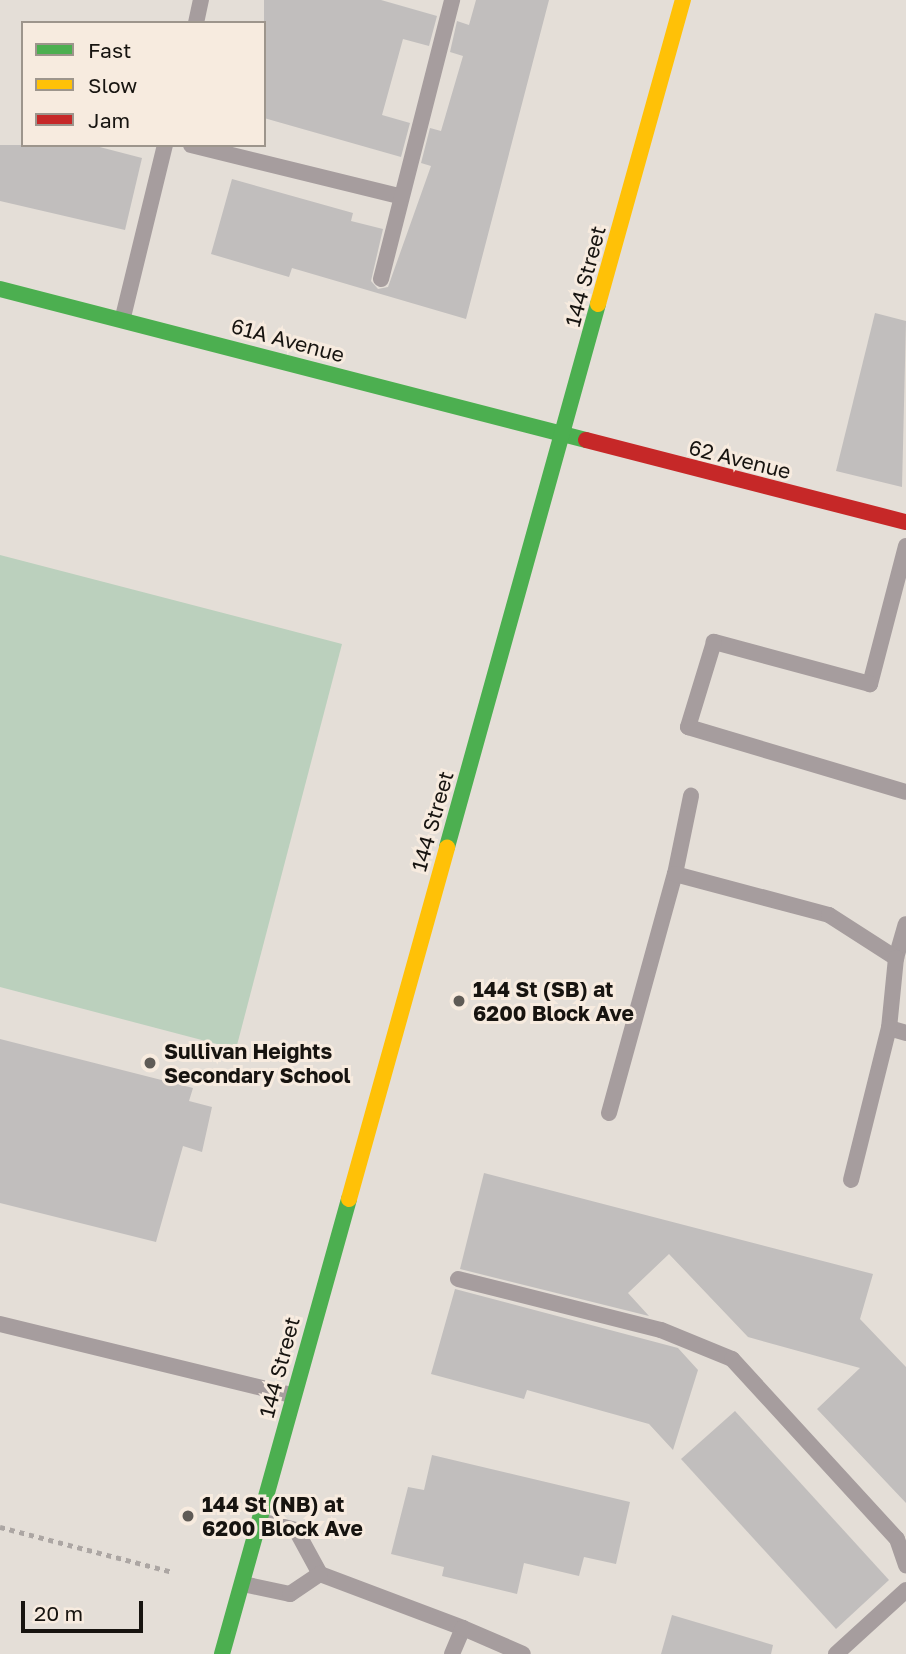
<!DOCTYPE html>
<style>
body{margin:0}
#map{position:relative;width:906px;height:1654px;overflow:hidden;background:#e4ded7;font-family:"Golos Text",sans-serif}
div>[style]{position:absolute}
.green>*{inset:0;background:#bbd0bd}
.building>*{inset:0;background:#c1bebd}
.path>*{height:4.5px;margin-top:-2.25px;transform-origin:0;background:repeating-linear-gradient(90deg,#aca6a3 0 5px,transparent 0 10px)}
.lane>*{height:16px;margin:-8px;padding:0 8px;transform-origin:8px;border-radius:8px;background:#a69d9e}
.fast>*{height:16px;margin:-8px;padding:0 8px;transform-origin:8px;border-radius:8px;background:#4caf50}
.slow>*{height:16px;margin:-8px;padding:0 8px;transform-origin:8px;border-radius:8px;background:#ffc107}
.jam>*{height:16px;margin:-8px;padding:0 8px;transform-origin:8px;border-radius:8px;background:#c62828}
.dots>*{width:19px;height:19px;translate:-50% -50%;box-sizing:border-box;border:4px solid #f7ebdf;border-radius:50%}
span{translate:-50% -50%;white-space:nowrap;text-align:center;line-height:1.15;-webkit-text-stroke:6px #f7ebdf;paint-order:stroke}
.street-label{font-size:21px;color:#171410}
.poi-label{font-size:21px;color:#171410;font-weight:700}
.left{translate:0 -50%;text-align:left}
.legend{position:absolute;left:21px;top:21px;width:245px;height:126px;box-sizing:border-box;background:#f7ebdf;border:2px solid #9d958c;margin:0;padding:9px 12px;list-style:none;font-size:21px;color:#171410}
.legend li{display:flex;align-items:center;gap:14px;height:35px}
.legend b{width:35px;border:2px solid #9d958c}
.scale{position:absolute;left:21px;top:1601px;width:122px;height:32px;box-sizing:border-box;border:4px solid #171410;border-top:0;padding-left:9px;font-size:21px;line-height:24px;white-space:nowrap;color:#171410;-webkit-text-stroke:5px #f7ebdf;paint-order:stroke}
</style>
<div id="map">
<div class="green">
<div style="clip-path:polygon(0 555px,342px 644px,236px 1049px,0 987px)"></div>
</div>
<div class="building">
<div style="clip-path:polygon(264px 0,381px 0,437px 16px,429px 46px,403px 39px,382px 115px,410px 123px,401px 157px,264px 118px)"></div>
<div style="clip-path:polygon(476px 0,549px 0,466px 319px,292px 268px,289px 277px,211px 254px,232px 179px,353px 213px,351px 221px,383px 229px,371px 281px,378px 289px,388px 287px,431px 166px,421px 163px,430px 128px,441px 131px,463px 56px,450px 52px,457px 21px,469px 25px)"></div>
<div style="clip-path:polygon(0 145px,92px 145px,142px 158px,125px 230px,0 201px)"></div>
<div style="clip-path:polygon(875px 313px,906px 321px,902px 487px,836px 471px)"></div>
<div style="clip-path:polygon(0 1039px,193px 1088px,189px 1101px,212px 1107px,202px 1152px,183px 1146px,156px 1242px,0 1203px)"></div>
<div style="clip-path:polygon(484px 1173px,873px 1274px,860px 1319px,906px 1367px,906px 1503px,817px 1409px,860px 1368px,748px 1337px,669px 1254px,628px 1293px,649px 1316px,460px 1269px)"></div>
<div style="clip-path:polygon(455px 1289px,678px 1348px,698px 1370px,673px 1450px,649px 1424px,527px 1390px,524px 1399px,431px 1374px)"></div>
<div style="clip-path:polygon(735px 1411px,889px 1580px,836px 1629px,681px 1459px)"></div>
<div style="clip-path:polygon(432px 1455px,630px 1502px,616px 1564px,584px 1557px,579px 1576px,524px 1563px,517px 1594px,442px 1576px,444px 1567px,391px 1554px,408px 1487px,424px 1490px)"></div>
<div style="clip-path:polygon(672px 1615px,773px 1645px,771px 1654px,661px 1654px)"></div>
</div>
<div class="path">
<div style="left:0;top:1527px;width:179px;rotate:14.6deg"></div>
</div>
<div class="lane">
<div style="left:196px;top:23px;width:24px;rotate:-78deg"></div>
<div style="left:191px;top:145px;width:214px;rotate:13.8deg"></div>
<div style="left:381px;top:279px;width:288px;rotate:-75.7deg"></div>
<div style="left:123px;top:317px;width:177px;rotate:-76.3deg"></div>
<div style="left:906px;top:546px;width:143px;rotate:104.6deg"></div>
<div style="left:870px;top:684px;width:162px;rotate:-164.9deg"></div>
<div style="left:714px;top:642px;width:89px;rotate:107deg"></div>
<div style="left:688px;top:727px;width:227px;rotate:16.6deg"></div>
<div style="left:675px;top:874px;width:80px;rotate:-78.4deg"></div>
<div style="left:896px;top:958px;width:35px;rotate:-74deg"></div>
<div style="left:609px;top:1113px;width:248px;rotate:-74.6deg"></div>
<div style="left:675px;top:874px;width:159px;rotate:14.9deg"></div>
<div style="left:829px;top:915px;width:80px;rotate:32.7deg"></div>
<div style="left:896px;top:958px;width:70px;rotate:95.7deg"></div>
<div style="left:889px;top:1028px;width:18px;rotate:16deg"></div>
<div style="left:851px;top:1180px;width:157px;rotate:-76deg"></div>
<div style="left:458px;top:1279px;width:209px;rotate:14.1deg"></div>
<div style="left:661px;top:1330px;width:77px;rotate:22.2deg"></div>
<div style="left:732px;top:1359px;width:244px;rotate:47.5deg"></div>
<div style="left:897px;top:1539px;width:28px;rotate:71deg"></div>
<div style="left:0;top:1324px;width:301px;rotate:13.7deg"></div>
<div style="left:260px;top:1521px;width:37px;rotate:14deg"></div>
<div style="left:296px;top:1530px;width:50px;rotate:61.4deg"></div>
<div style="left:320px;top:1574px;width:153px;rotate:20.7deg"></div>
<div style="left:463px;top:1628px;width:28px;rotate:113deg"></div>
<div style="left:243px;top:1584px;width:48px;rotate:12deg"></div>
<div style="left:290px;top:1594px;width:36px;rotate:-34deg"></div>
<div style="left:463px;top:1628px;width:65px;rotate:23.4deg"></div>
<div style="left:836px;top:1654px;width:95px;rotate:-42.4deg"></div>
</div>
<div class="fast">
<div style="left:0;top:289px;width:605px;rotate:14.45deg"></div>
<div style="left:447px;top:847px;width:564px;rotate:-74.46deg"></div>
<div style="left:222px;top:1654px;width:472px;rotate:-74.4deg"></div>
</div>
<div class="slow">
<div style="left:598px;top:304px;width:316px;rotate:-74.4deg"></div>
<div style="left:349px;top:1199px;width:365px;rotate:-74.4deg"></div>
</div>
<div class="jam">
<div style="left:586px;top:440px;width:330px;rotate:14.4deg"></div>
</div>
<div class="dots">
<div style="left:459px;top:1001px;background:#5f5b56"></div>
<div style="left:150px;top:1063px;background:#5f5b56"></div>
<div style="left:188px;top:1516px;background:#5f5b56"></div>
</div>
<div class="street-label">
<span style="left:585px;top:276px;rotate:-75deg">144 Street</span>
<span style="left:288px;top:340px;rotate:15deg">61A Avenue</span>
<span style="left:740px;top:459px;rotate:14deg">62 Avenue</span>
<span style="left:432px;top:821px;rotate:-74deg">144 Street</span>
<span style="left:279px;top:1367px;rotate:-75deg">144 Street</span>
</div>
<div class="poi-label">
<span class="left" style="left:473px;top:1001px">144 St (SB) at<br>6200 Block Ave</span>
<span class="left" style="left:164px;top:1063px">Sullivan Heights<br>Secondary School</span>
<span class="left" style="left:202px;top:1516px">144 St (NB) at<br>6200 Block Ave</span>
</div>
<ul class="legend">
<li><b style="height:9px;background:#4caf50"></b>Fast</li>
<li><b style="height:9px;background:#ffc107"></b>Slow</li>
<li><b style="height:9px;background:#c62828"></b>Jam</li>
</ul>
<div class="scale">20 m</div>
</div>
